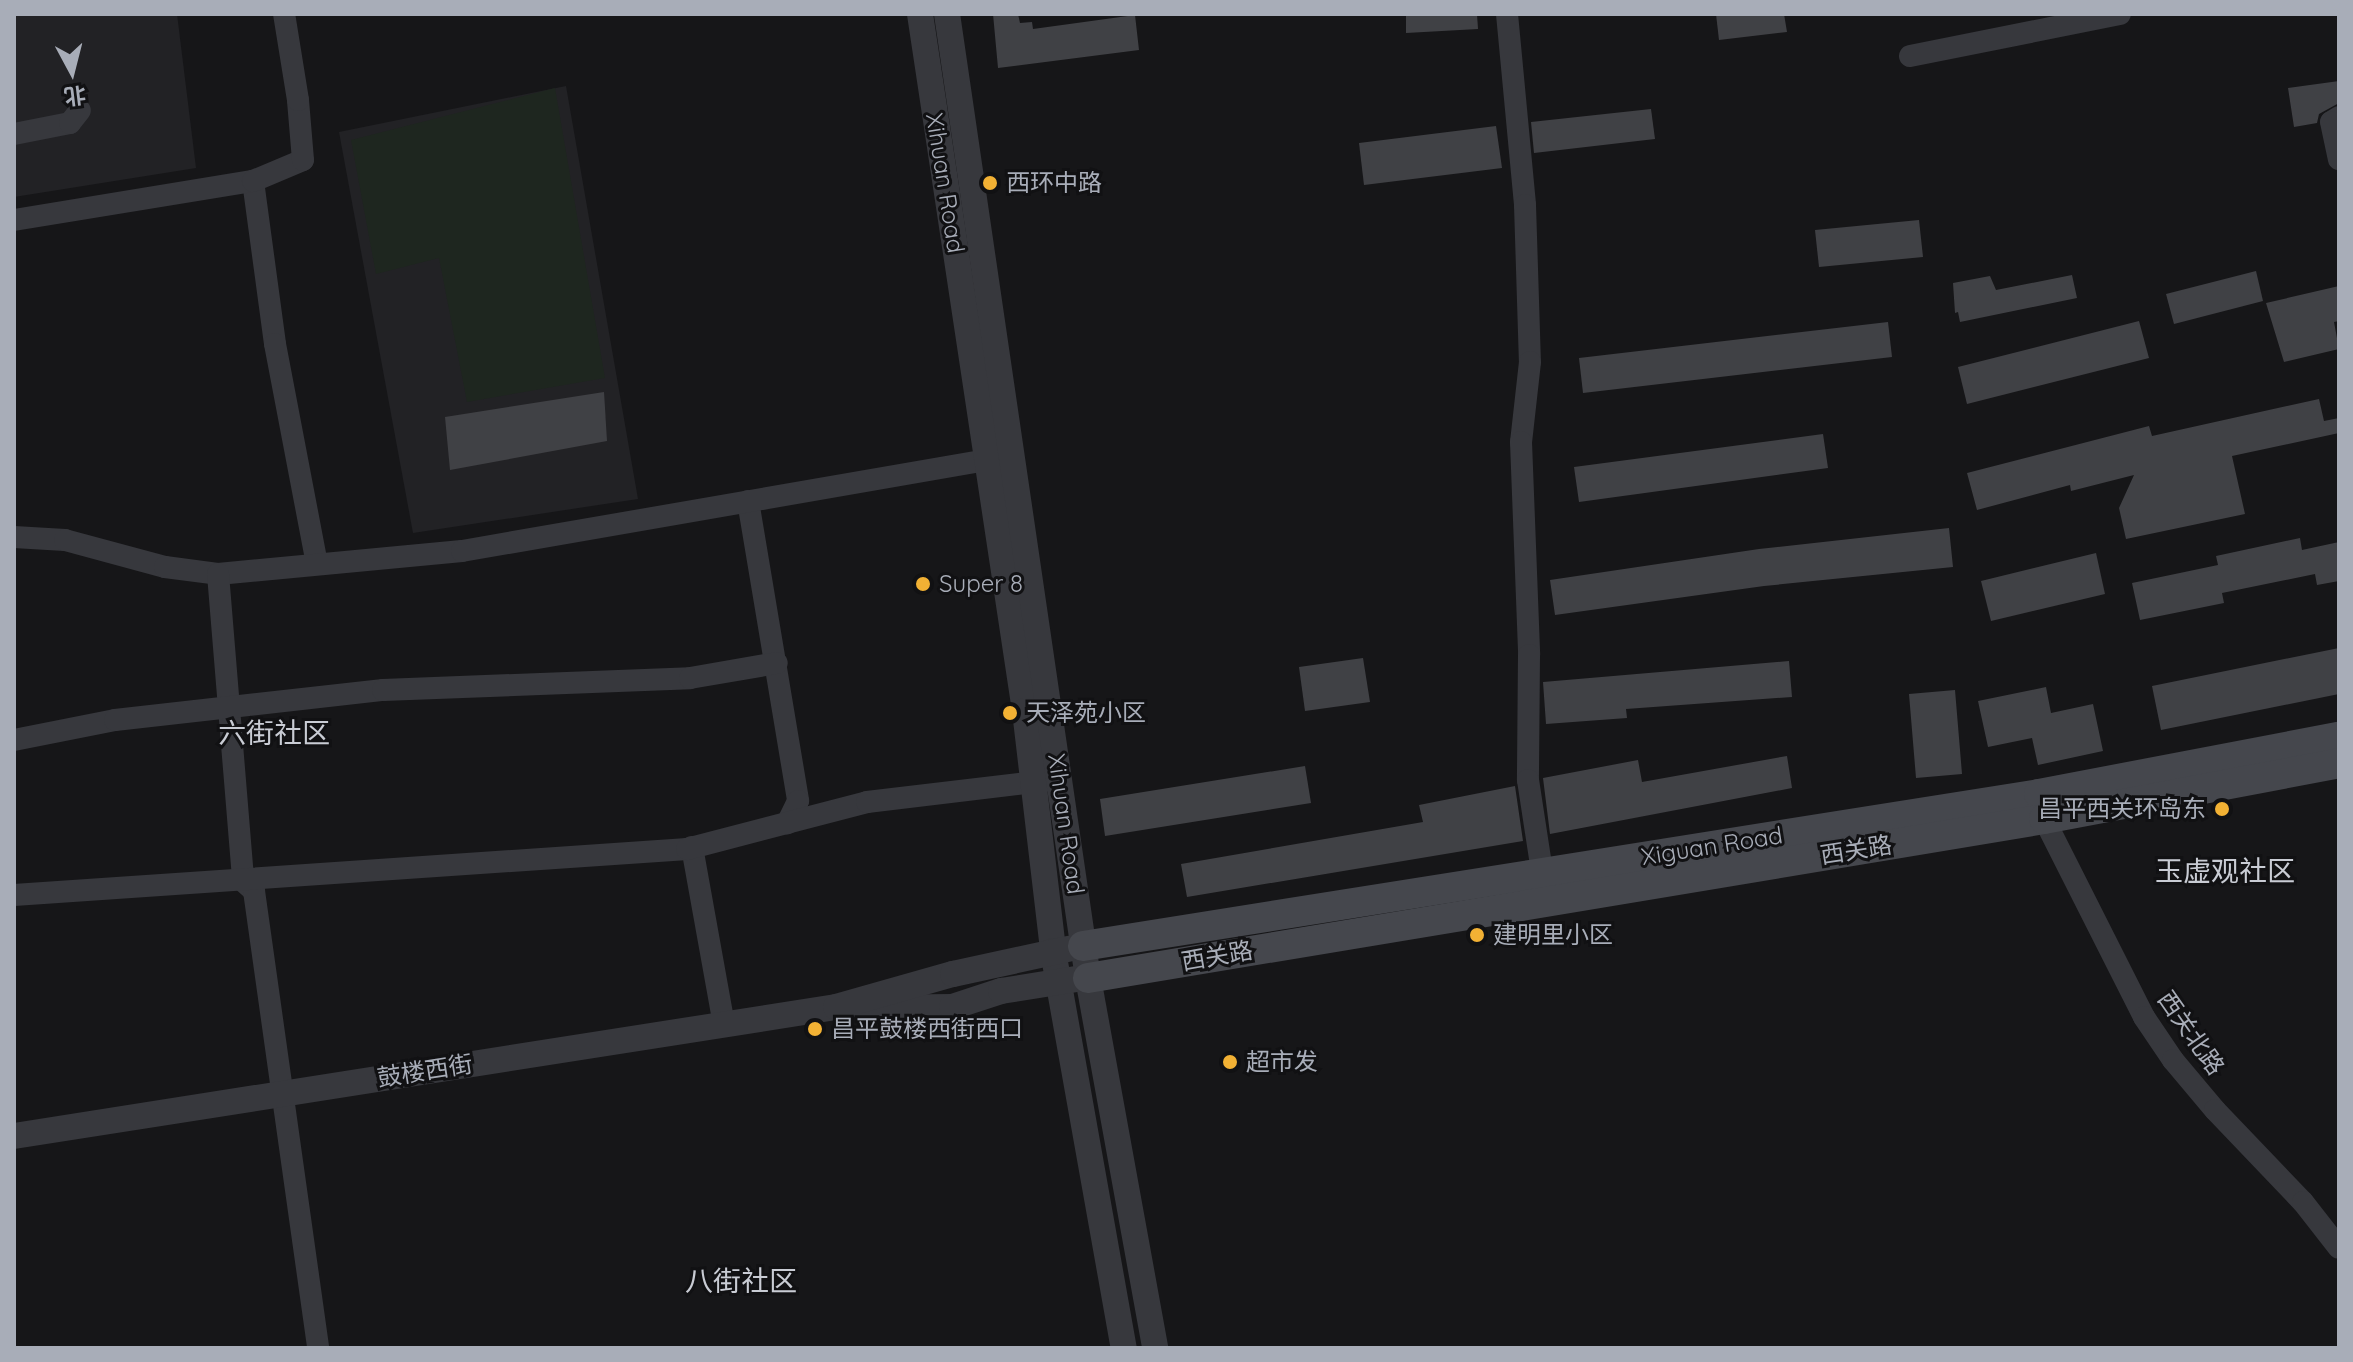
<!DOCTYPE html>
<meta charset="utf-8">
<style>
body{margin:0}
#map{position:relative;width:2353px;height:1362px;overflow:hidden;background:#161618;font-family:Quicksand,"Noto Sans SC",sans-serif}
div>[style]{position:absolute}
.built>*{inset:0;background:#222225}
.green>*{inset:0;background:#1e261f}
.building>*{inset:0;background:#404145}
.minor>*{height:22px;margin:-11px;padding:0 11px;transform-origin:11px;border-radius:11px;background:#37383d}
.tertiary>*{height:26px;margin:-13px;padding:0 13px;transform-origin:13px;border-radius:13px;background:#37383d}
.secondary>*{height:30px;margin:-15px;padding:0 15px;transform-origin:15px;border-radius:15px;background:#45474d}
.dots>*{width:22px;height:22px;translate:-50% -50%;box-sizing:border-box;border:4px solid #111113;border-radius:50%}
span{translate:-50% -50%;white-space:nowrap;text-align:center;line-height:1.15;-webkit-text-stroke:6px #111113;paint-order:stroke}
.street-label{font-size:24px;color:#a8adb8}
.poi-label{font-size:24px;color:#a8adb8}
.left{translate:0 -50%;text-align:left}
.right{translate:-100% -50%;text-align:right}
.quarter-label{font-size:28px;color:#c9ccd4}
.frame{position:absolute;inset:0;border:16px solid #a8adb8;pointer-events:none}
.north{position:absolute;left:32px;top:32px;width:80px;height:80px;-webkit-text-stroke:6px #111113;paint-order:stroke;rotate:173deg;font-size:22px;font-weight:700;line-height:32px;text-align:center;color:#a8adb8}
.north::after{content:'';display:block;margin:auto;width:28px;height:36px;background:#a8adb8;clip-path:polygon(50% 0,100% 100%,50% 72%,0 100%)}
</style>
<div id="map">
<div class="built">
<div style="clip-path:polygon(14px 14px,177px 14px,196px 168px,14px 197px)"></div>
<div style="clip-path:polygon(566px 86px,638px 499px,413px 533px,339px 132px)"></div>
</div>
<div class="green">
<div style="clip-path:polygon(555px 88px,605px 378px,467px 402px,439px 258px,376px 274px,351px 140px)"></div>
</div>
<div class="building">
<div style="clip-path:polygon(993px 14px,1018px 14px,1020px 23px,1032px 22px,1033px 29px,1135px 15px,1139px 50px,998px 68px)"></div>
<div style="clip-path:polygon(1406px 14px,1477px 14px,1478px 29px,1406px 33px)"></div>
<div style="clip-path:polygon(1716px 14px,1784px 14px,1787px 32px,1719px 40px)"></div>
<div style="clip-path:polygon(2339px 81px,2339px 103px,2319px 114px,2317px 123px,2294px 127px,2288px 88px)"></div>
<div style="clip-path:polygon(1651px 109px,1655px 139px,1534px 153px,1531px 122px)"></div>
<div style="clip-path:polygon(1496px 126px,1502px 168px,1364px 185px,1359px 143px)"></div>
<div style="clip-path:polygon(1919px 220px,1923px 257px,1819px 267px,1815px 230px)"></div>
<div style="clip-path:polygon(2256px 271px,2263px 301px,2174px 324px,2166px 294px)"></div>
<div style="clip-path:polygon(2072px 275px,2077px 298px,1960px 322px,1958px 312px,1955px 313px,1953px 283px,1990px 276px,1996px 290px)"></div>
<div style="clip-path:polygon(2339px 286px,2339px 321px,2334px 322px,2339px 349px,2284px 362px,2266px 303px)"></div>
<div style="clip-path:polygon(2139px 321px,2149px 358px,1967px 404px,1958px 367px)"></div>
<div style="clip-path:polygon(1888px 322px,1892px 357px,1583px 393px,1579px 358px)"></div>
<div style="clip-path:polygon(604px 392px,607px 441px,450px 470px,445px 417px)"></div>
<div style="clip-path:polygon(2319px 399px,2324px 421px,2339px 418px,2339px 433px,2232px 456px,2245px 514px,2126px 539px,2119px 508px,2134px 475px,2071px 491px,2070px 485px,1977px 510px,1967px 473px,2149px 426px,2152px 436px)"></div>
<div style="clip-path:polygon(1823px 434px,1828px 468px,1579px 502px,1574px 467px)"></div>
<div style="clip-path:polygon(1949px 528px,1953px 567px,1764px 586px,1555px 615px,1550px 580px,1759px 549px)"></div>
<div style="clip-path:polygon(2300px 538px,2302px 550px,2339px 542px,2339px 581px,2317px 585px,2315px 574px,2222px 593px,2224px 603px,2140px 620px,2132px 583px,2218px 565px,2216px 556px)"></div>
<div style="clip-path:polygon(2096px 553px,2105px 594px,1991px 621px,1981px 581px)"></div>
<div style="clip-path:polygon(2339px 648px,2339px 694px,2161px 730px,2152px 686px)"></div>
<div style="clip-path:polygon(1363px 658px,1370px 702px,1305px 711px,1299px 667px)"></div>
<div style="clip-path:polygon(1789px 661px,1792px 697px,1626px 709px,1627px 718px,1546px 724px,1543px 682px)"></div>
<div style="clip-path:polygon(2046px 687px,2051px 713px,2093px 704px,2103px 751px,2038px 765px,2032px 738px,1988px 747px,1978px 701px)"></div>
<div style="clip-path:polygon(1955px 690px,1962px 774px,1916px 778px,1909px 694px)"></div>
<div style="clip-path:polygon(1787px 756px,1792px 788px,1550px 834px,1543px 778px,1638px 760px,1642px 782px)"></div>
<div style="clip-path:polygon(1305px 766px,1311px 803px,1105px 836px,1100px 799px)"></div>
<div style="clip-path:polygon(1515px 786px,1523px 841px,1187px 897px,1181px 864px,1423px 822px,1419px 805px)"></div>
</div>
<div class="minor">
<div style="left:1507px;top:14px;width:192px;rotate:84.6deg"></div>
<div style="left:1525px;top:205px;width:157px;rotate:88.2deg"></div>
<div style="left:1530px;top:362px;width:81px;rotate:96.4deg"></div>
<div style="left:1521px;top:442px;width:213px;rotate:87.8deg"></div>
<div style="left:1529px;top:655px;width:125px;rotate:90.5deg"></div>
<div style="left:1528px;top:780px;width:93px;rotate:81.3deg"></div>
<div style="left:1910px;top:56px;width:214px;rotate:-11.3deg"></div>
<div style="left:2339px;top:117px;width:9px;rotate:148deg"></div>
<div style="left:2331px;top:122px;width:38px;rotate:78deg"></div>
<div style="left:14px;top:134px;width:57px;rotate:-11.1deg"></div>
<div style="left:70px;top:123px;width:16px;rotate:-52deg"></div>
<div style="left:253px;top:181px;width:164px;rotate:82.3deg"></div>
<div style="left:275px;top:344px;width:224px;rotate:79.2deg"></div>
<div style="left:14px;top:220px;width:242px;rotate:-9.3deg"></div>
<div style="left:253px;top:181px;width:54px;rotate:-22.8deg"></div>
<div style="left:303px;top:160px;width:60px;rotate:-94.8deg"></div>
<div style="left:298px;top:100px;width:87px;rotate:-99.2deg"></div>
<div style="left:748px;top:501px;width:304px;rotate:80.5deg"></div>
<div style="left:798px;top:801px;width:25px;rotate:116deg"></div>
<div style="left:14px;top:537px;width:51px;rotate:3.4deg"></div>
<div style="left:65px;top:540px;width:104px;rotate:15.1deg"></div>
<div style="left:165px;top:567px;width:53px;rotate:7.5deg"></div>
<div style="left:218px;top:574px;width:245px;rotate:-5.4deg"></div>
<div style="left:462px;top:551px;width:550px;rotate:-9.84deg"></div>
<div style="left:218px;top:574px;width:308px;rotate:85.3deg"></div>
<div style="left:243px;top:881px;width:15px;rotate:42deg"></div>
<div style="left:254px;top:891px;width:461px;rotate:82deg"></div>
<div style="left:14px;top:740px;width:103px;rotate:-11.2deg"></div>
<div style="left:115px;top:720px;width:270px;rotate:-6.4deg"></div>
<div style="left:383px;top:690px;width:307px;rotate:-2.2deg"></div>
<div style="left:690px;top:678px;width:88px;rotate:-9.8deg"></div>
<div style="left:2044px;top:819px;width:222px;rotate:63.2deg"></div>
<div style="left:2144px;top:1017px;width:52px;rotate:56deg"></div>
<div style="left:2173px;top:1060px;width:65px;rotate:50deg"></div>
<div style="left:2215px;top:1110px;width:127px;rotate:46.3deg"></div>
<div style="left:2303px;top:1202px;width:58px;rotate:52deg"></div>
<div style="left:692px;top:847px;width:181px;rotate:79.8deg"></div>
<div style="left:14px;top:895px;width:675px;rotate:-3.91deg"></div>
<div style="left:687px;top:849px;width:186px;rotate:-14.6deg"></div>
<div style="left:867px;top:802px;width:185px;rotate:-6.8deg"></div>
</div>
<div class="tertiary">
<div style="left:920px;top:14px;width:705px;rotate:81.43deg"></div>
<div style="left:1025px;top:711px;width:242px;rotate:83.3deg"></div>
<div style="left:1053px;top:951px;width:403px;rotate:79.9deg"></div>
<div style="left:947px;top:14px;width:974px;rotate:81.68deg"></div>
<div style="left:1088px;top:978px;width:376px;rotate:79.7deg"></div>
<div style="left:864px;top:1008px;width:88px;rotate:-0.7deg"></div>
<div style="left:952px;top:1007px;width:52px;rotate:-18.1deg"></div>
<div style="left:1001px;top:991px;width:77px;rotate:-9deg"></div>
<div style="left:14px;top:1136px;width:832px;rotate:-8.92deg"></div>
<div style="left:836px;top:1007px;width:122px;rotate:-15.8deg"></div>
<div style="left:953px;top:974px;width:118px;rotate:-12.3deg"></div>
</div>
<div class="secondary">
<div style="left:1083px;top:946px;width:968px;rotate:-9.03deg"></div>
<div style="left:2039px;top:794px;width:305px;rotate:-10.8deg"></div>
<div style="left:1088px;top:978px;width:969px;rotate:-9.44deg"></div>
<div style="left:2044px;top:819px;width:300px;rotate:-10.7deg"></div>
</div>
<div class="dots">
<div style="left:990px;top:183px;background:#f2b134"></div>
<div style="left:923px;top:584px;background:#f2b134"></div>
<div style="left:1010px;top:713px;background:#f2b134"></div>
<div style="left:2222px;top:809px;background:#f2b134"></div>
<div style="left:1477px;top:935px;background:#f2b134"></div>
<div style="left:815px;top:1029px;background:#f2b134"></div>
<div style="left:1230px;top:1062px;background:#f2b134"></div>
</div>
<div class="street-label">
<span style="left:945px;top:183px;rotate:81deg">Xihuan Road</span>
<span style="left:1066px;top:824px;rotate:82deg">Xihuan Road</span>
<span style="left:1712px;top:846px;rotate:-9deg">Xiguan Road</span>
<span style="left:1856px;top:850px;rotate:-9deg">西关路</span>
<span style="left:1217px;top:956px;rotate:-10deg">西关路</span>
<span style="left:2191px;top:1033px;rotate:55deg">西关北路</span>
<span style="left:425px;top:1071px;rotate:-9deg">鼓楼西街</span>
</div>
<div class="poi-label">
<span class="left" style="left:1006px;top:183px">西环中路</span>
<span class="left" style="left:939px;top:584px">Super 8</span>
<span class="left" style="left:1026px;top:713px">天泽苑小区</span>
<span class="right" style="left:2206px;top:809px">昌平西关环岛东</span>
<span class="left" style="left:1493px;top:935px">建明里小区</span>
<span class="left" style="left:831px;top:1029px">昌平鼓楼西街西口</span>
<span class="left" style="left:1246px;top:1062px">超市发</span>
</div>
<div class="quarter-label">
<span style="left:274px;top:733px">六街社区</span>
<span style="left:2225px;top:871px">玉虚观社区</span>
<span style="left:741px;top:1281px">八街社区</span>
</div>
<div class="frame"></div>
<div class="north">北</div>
</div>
